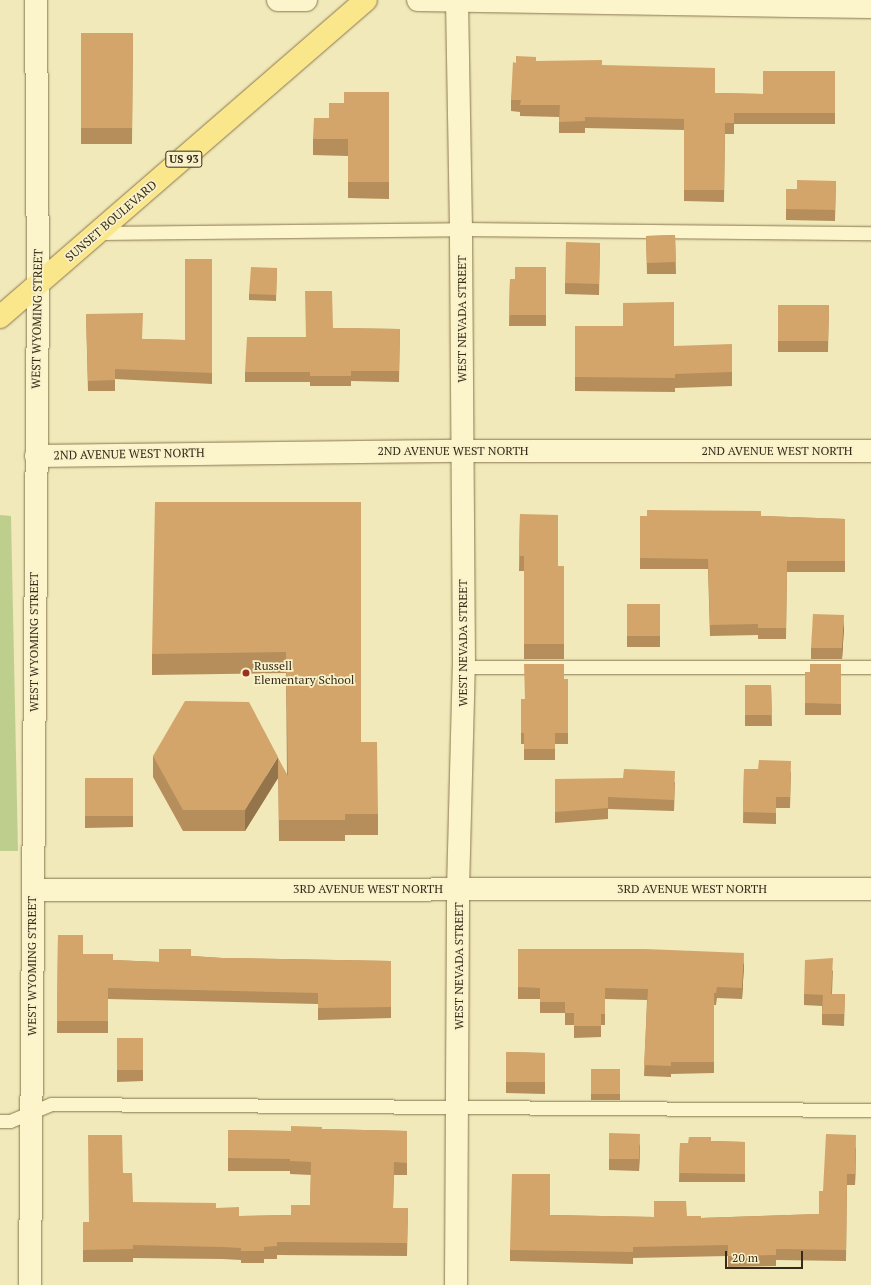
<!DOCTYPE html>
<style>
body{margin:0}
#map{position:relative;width:871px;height:1285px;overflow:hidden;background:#f1e9b9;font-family:"PT Serif",serif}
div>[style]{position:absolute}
.green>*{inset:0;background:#becf8d}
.roads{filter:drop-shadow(0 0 1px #897752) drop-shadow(0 0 1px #897752)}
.lane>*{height:13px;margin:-6.5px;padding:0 6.5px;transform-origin:6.5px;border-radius:6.5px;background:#fcf5cc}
.street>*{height:22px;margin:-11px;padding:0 11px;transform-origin:11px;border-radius:11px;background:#fcf5cc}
.secondary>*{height:22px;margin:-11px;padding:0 11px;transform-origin:11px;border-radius:11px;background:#fcf5cc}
.primary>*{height:22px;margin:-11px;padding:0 11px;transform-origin:11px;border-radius:11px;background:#fae78b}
.wall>*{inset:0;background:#b58e5c}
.shaded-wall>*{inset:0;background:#94744b}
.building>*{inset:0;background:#d3a56b}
.dots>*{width:11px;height:11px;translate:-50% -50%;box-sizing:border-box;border:2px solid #f8f1c9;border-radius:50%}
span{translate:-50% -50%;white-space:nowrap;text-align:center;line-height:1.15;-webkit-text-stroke:3.5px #f8f1c9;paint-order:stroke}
.shield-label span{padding:1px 3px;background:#f8f1c9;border:1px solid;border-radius:3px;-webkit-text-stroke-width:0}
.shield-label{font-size:11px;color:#362b19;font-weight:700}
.street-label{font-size:12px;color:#362b19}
.poi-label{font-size:12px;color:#362b19}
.left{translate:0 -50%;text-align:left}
.scale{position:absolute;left:725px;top:1251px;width:78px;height:18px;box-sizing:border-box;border:2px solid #362b19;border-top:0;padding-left:5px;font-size:12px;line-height:14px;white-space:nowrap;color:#362b19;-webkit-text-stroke:3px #f8f1c9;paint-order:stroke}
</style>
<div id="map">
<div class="green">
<div style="clip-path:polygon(0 515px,11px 516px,18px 851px,0 851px)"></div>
</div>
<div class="roads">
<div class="lane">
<div style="left:98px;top:233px;width:363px;rotate:-0.6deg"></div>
<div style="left:461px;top:229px;width:410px;rotate:0.6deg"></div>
<div style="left:464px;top:667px;width:407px"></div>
<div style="left:0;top:1121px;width:10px"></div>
<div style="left:10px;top:1121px;width:44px;rotate:-22.5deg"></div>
<div style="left:51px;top:1104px;width:820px;rotate:0.42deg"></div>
</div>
<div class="street">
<div style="left:36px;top:0;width:283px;rotate:89.6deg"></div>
<div style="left:278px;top:0;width:28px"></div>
<div style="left:418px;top:0;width:453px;rotate:0.9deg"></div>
<div style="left:36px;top:456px;width:426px;rotate:-0.7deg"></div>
<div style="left:462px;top:451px;width:409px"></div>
<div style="left:33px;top:890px;width:838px;rotate:-0.07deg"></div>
<div style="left:456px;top:1285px;width:396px;rotate:-89.7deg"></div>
<div style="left:458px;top:889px;width:222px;rotate:-88.5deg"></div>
<div style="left:464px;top:667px;width:438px;rotate:-90.4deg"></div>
<div style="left:461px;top:229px;width:229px;rotate:-91deg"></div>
</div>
<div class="secondary">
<div style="left:30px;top:1285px;width:1002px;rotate:-89.54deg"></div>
</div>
<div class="primary">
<div style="left:0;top:317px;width:484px;rotate:-40.9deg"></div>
</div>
</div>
<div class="wall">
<div style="clip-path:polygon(81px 33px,133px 33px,132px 144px,81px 144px)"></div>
<div style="clip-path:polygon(536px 61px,602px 65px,715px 93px,763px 94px,835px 71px,835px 124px,734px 124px,734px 134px,725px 134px,724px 202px,684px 201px,684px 130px,585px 128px,585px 133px,559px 133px,559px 117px,520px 116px,520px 112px,511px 111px,511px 100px,516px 63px)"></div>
<div style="clip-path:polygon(344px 92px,389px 92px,389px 199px,348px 198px,348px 156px,313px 155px,313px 139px,329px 118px,344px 103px)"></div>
<div style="clip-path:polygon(836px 181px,835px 221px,786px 220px,786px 189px,797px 189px)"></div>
<div style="clip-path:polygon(675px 235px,676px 274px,647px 274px,646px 236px)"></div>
<div style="clip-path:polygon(600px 243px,599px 295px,565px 294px,565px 283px)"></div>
<div style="clip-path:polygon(212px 259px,212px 384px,115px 379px,115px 391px,88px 391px,86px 314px,143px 339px,185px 340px)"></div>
<div style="clip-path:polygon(546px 267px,546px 326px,509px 326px,510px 279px,515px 279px)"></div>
<div style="clip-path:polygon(277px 268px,276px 301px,249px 300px,249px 294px)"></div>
<div style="clip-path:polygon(778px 305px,829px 305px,828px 352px,778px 352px)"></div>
<div style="clip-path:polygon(575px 326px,623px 326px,674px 346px,732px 372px,732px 386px,675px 388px,675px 392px,575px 391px)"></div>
<div style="clip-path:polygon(333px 328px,400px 329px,399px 382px,351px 381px,351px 386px,310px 386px,310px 382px,245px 382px,245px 372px,306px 337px)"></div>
<div style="clip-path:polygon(361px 502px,361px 742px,378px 814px,378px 835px,345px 835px,345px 841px,279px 841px,278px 758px,287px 776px,286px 673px,152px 675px,152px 654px)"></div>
<div style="clip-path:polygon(520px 514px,558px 566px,564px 566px,564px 659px,524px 659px,524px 571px,519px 571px)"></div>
<div style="clip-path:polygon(640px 516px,761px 516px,845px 519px,845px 572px,787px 572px,786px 639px,758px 639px,758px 635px,710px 636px,708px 569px,640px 569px)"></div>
<div style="clip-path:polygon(627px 604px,660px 604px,660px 647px,627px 647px)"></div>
<div style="clip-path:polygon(844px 627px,842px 659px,811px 659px,811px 648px)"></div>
<div style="clip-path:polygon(841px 664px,841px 715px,805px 715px,805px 672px,810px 672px)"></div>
<div style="clip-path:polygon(564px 679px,568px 679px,568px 744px,555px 744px,555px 760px,524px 760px,524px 744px,521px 744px,521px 699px,525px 699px)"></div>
<div style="clip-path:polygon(745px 685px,771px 685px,772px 726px,745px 726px)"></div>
<div style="clip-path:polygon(153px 756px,278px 778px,245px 831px,183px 831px,153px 777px)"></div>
<div style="clip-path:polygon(744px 769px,791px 772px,790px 808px,776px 808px,776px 824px,743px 823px)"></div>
<div style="clip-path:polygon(85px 778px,133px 778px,133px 827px,85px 828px)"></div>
<div style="clip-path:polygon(555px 779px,675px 782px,674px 811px,608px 809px,608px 819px,555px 823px)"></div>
<div style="clip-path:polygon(58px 935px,83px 954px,113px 960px,159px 962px,191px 956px,222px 958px,391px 961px,391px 1018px,318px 1020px,318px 1004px,108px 999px,108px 1033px,57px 1033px)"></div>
<div style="clip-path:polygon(518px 949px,744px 964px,742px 999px,717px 998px,716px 1005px,714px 1005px,714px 1073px,671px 1074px,671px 1077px,644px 1076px,647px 1000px,605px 999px,605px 1025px,601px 1025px,601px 1037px,574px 1038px,574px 1025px,565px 1025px,565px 1013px,540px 1013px,540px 999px,518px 999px)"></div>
<div style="clip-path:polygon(833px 970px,832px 994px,845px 994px,844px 1026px,822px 1025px,822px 1006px,804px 1005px,804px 994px)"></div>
<div style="clip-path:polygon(117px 1038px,143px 1038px,143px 1081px,117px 1082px)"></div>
<div style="clip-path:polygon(506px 1052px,545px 1053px,545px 1094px,506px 1093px)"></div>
<div style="clip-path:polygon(591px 1069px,620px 1069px,620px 1100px,591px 1100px)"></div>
<div style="clip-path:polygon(322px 1129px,407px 1131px,407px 1175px,394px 1175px,393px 1208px,408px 1208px,407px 1256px,277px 1255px,277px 1259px,264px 1259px,264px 1263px,241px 1263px,241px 1260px,223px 1259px,133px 1258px,133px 1262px,83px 1262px,83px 1222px,89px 1222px,123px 1173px,133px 1202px,216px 1208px,239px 1216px,291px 1215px,310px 1205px,311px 1175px,290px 1174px,290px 1171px,228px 1171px,228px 1130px,291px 1131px)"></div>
<div style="clip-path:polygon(609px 1133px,640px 1145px,639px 1171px,609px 1170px)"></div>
<div style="clip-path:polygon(711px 1141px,745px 1142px,745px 1182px,679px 1182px,680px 1143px,688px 1143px)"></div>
<div style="clip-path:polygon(856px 1147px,855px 1185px,847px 1185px,846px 1261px,776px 1260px,776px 1266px,728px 1267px,728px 1256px,633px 1258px,633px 1264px,510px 1261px,510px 1250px,550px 1215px,654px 1217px,687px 1216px,701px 1218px,819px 1214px,823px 1191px)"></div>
</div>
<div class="shaded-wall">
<div style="clip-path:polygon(844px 615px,844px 627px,842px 659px,842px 648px)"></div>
<div style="clip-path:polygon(278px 757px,278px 778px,245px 831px,245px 810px)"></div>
<div style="clip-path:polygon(744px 953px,744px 964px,742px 999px,742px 988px)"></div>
<div style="clip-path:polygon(640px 1134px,640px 1145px,639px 1171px,639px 1159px)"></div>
<div style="clip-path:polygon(856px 1135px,856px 1147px,855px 1185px,855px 1174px)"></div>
</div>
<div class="building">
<div style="clip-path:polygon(81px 33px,133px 33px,132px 128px,81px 128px)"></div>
<div style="clip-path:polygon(516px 56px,536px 57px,536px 61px,602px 60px,602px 65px,715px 68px,715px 93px,763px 94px,763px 71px,835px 71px,835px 113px,734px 113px,734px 123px,725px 123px,724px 190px,684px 190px,684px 119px,585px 117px,585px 121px,559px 122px,560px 105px,520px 105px,521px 100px,511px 100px,513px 62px,516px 63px)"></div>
<div style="clip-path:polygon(344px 92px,389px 92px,389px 182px,348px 182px,348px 139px,313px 139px,314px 118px,329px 118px,329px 103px,344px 103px)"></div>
<div style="clip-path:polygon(797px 180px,836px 181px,835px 210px,786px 209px,786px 189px,797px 189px)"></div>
<div style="clip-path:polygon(675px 235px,676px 262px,647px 263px,646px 236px)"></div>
<div style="clip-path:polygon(566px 242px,600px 243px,599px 284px,565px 283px)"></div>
<div style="clip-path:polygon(185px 259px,212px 259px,212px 373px,115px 369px,115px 380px,88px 381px,86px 314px,143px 313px,142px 339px,185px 340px)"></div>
<div style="clip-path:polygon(251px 267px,277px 268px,276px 295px,249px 294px)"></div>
<div style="clip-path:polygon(515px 267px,546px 267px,546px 315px,509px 315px,510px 279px,515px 279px)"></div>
<div style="clip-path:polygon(305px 291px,332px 291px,333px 328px,400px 329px,399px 371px,351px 371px,351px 376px,310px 376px,310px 372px,245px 372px,247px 337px,306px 337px)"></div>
<div style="clip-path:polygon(674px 302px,674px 346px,732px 344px,732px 372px,675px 374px,675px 378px,575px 377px,575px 326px,623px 326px,623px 303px)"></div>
<div style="clip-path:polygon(778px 305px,829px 305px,828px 341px,778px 341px)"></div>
<div style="clip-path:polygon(155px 502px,361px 502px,361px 742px,377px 742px,378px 814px,345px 814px,345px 820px,279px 820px,278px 758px,288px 776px,286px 652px,152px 654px)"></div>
<div style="clip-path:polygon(647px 510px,761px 511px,761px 516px,845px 519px,845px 561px,787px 561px,786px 628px,758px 628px,758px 624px,710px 625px,708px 559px,640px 558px,640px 516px,647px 516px)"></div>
<div style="clip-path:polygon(520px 514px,558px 515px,558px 566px,564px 566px,564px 644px,524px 644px,524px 556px,519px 556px)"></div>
<div style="clip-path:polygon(627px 604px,660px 604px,660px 636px,627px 636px)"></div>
<div style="clip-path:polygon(813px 614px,844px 615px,842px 648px,811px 648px)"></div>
<div style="clip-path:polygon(524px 664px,564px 664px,564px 679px,568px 679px,568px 733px,555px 733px,555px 749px,524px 749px,524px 733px,521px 733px,521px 699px,525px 699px)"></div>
<div style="clip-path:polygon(810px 664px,841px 664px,841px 704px,805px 703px,805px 672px,810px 672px)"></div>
<div style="clip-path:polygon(745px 685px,771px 685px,772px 715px,745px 715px)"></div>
<div style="clip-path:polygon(185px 701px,249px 702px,278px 757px,245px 810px,183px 810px,153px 756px)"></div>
<div style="clip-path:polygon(759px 760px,791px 761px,790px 797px,776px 797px,776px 813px,743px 812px,744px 769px,758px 769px)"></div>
<div style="clip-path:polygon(624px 769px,675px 771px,674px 800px,608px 797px,608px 808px,555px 812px,555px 779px,623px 778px)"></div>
<div style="clip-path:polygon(85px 778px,133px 778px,133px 816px,85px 816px)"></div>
<div style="clip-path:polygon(58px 935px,83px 935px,83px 954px,113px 954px,113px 960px,159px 962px,159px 949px,191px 949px,191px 956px,222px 958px,391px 961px,391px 1007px,318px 1008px,318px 993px,108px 988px,108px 1021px,57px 1021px)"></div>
<div style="clip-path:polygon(518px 949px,645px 949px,744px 953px,742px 988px,717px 987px,716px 993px,714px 993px,714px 1062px,671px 1062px,671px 1066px,644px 1065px,648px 989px,605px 988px,605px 1014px,601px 1014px,601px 1026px,574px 1026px,574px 1013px,565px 1013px,565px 1002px,540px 1002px,540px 988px,518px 987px)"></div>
<div style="clip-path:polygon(833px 958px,831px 994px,845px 994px,844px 1014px,822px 1014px,823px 995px,804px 994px,805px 960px)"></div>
<div style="clip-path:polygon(117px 1038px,143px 1038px,143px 1070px,117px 1070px)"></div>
<div style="clip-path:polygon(506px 1052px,545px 1053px,545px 1082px,506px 1082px)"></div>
<div style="clip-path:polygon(591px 1069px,620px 1069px,620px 1094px,591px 1094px)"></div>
<div style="clip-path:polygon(291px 1126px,322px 1127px,322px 1129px,407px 1131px,407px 1163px,394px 1162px,393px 1208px,408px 1208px,407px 1243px,277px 1242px,277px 1246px,264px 1247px,264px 1251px,241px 1251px,241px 1248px,223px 1247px,133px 1245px,133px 1249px,83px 1250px,83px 1222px,89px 1222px,88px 1135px,122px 1135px,123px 1173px,132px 1173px,133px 1202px,216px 1203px,216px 1208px,239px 1207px,239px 1216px,291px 1215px,291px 1205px,310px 1205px,311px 1162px,290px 1161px,290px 1159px,228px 1158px,228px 1130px,291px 1131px)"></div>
<div style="clip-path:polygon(609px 1133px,640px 1134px,639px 1159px,609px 1159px)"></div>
<div style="clip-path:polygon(826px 1134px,856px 1135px,855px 1174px,847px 1174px,846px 1250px,776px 1249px,776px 1255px,728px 1256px,728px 1245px,633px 1247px,633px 1252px,510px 1250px,512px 1174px,550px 1174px,550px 1215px,654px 1217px,654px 1201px,686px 1201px,687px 1216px,701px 1216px,701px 1218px,819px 1214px,819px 1191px,823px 1191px)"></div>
<div style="clip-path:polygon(689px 1137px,711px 1137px,711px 1141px,745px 1142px,745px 1174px,679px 1173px,680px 1143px,688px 1143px)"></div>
</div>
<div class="dots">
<div style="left:246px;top:673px;background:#9c2f1e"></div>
</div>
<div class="shield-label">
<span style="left:184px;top:159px">US 93</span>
</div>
<div class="street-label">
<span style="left:111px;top:221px;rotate:-41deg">SUNSET BOULEVARD</span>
<span style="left:37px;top:319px;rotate:-89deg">WEST WYOMING STREET</span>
<span style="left:462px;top:319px;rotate:-90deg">WEST NEVADA STREET</span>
<span style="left:453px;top:451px">2ND AVENUE WEST NORTH</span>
<span style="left:777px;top:451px">2ND AVENUE WEST NORTH</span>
<span style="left:129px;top:454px;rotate:-1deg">2ND AVENUE WEST NORTH</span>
<span style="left:34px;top:642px;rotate:-90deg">WEST WYOMING STREET</span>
<span style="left:463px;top:643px;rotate:-90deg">WEST NEVADA STREET</span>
<span style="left:368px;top:889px">3RD AVENUE WEST NORTH</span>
<span style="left:692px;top:889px">3RD AVENUE WEST NORTH</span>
<span style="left:32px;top:966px;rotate:-90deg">WEST WYOMING STREET</span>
<span style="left:459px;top:966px;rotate:-90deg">WEST NEVADA STREET</span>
</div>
<div class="poi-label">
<span class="left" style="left:254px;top:673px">Russell<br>Elementary School</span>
</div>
<div class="scale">20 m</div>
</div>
